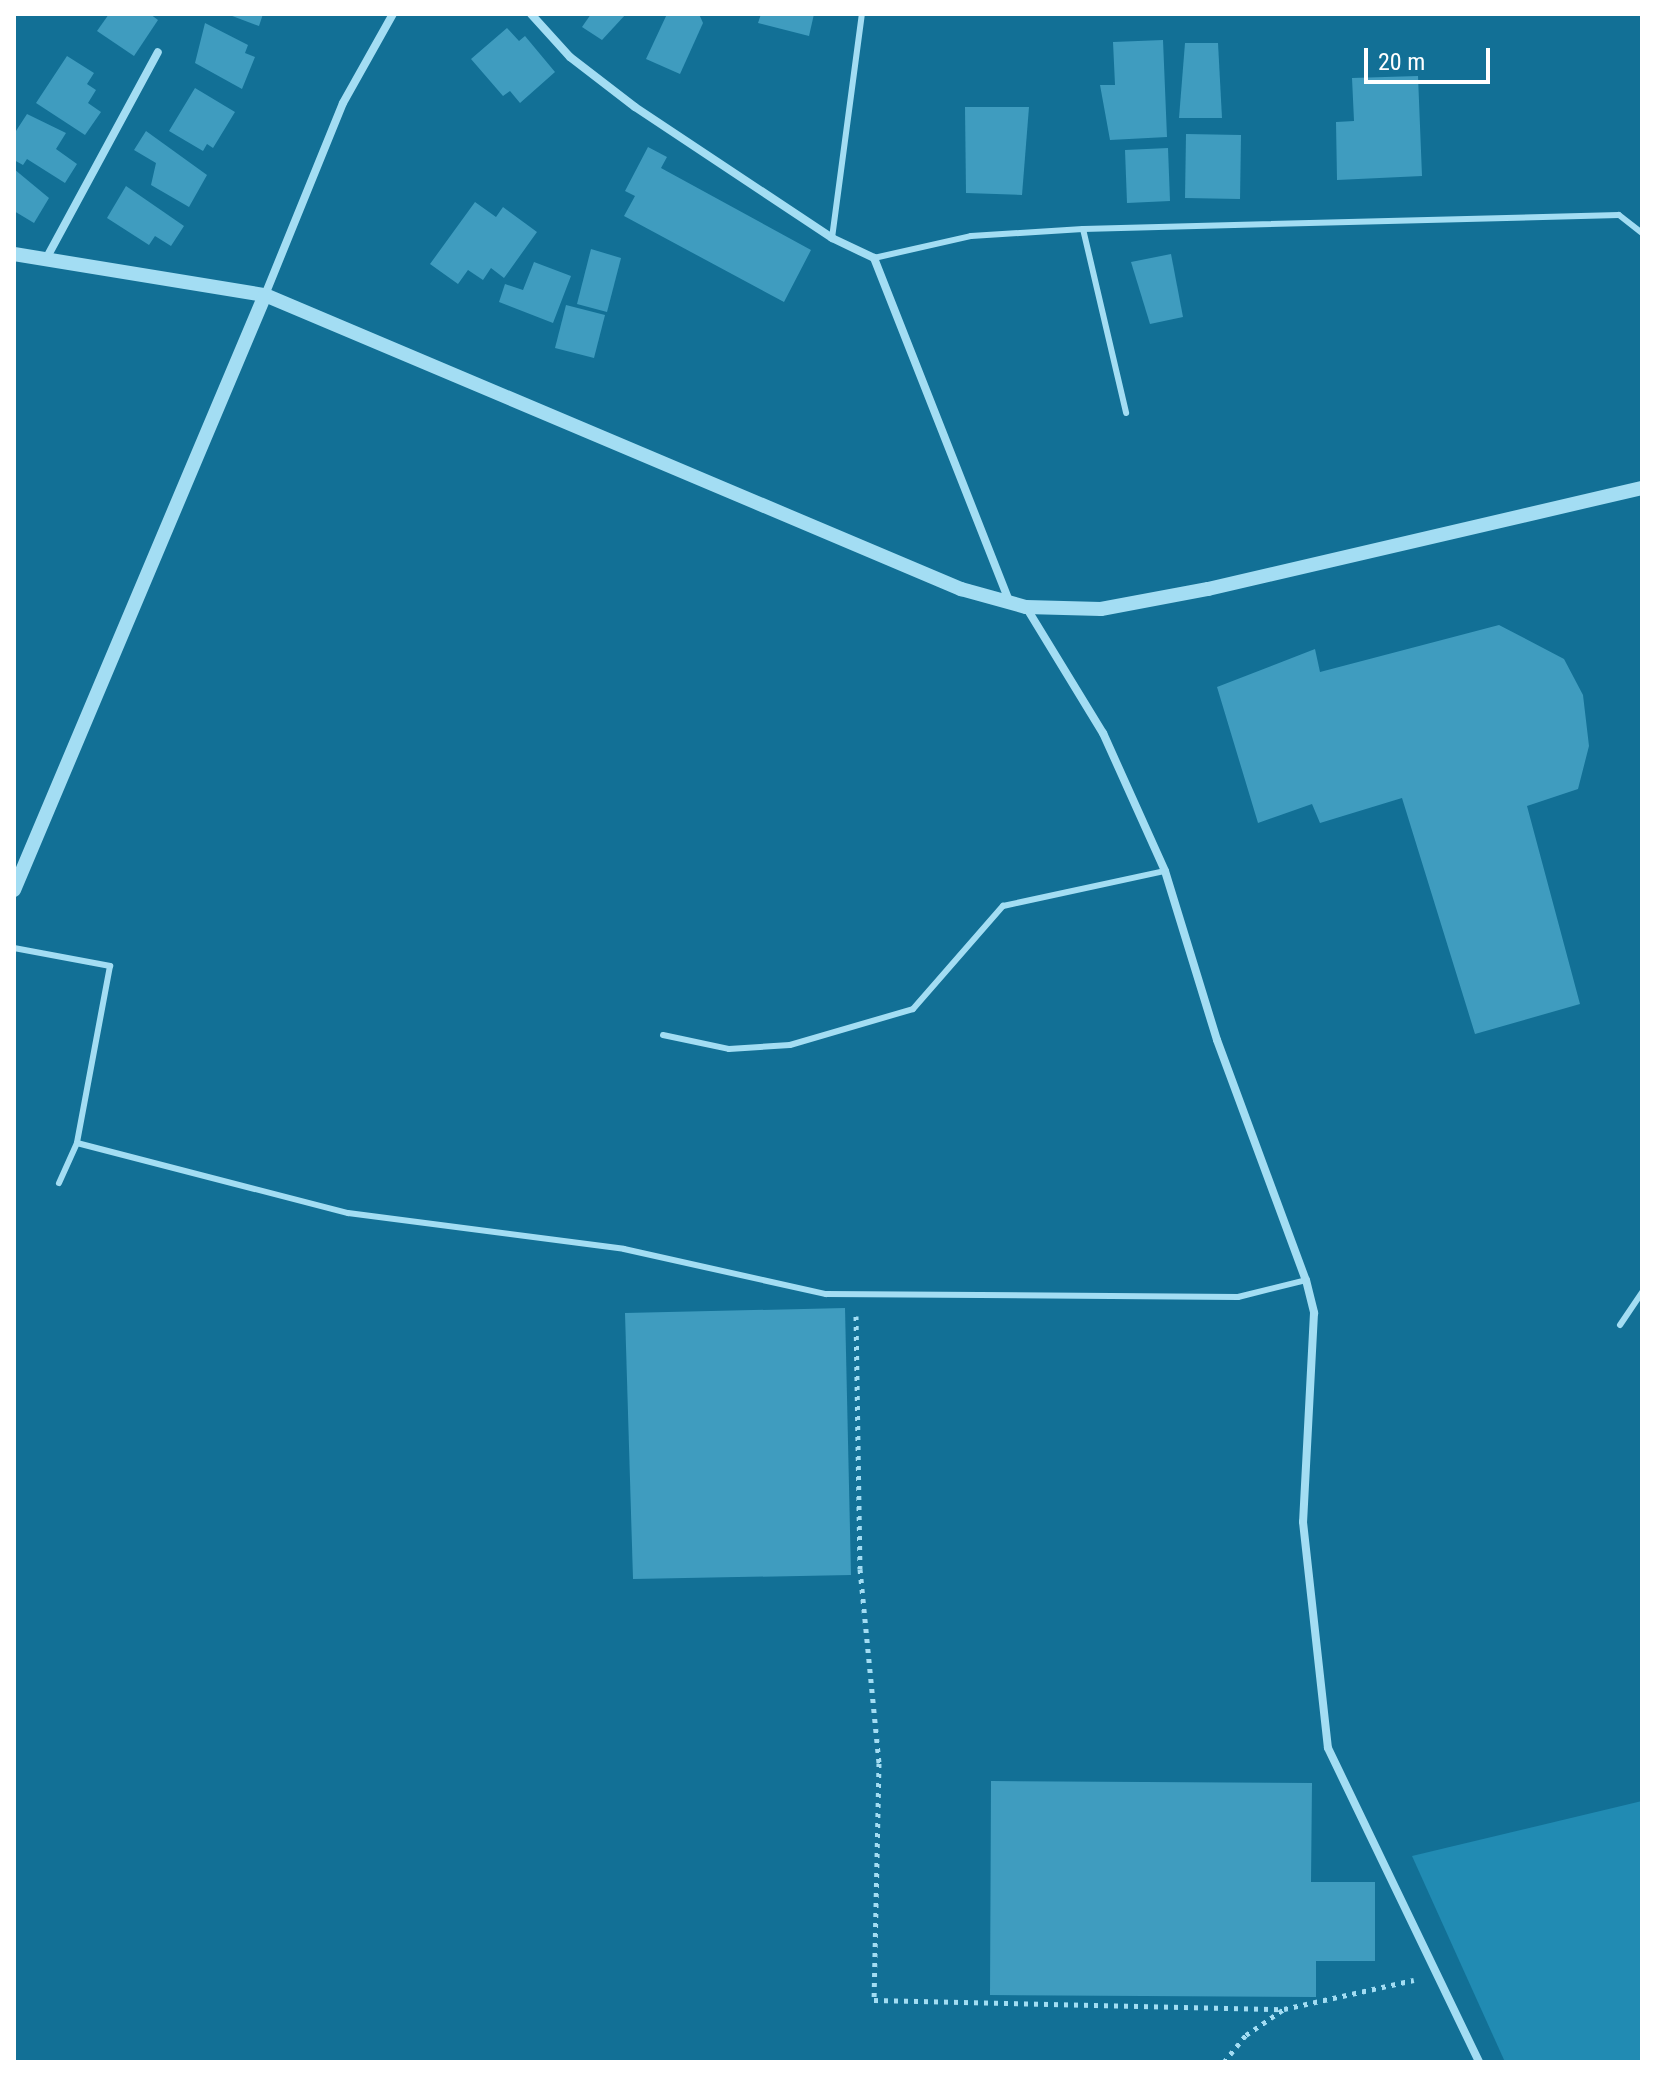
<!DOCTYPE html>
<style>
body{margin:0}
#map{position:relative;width:1656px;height:2076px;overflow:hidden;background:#127096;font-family:"Roboto Condensed",sans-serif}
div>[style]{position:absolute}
.green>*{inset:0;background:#218bb3}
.building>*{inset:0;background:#3f9cbf}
.path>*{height:5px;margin-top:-2.5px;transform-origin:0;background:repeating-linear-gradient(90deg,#a3ddf3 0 4px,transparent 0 10px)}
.service>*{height:6px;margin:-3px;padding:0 3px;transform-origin:3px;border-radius:3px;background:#a3ddf3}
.minor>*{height:8px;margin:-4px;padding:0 4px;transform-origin:4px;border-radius:4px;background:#a3ddf3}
.tertiary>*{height:14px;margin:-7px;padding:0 7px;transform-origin:7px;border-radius:7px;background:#a3ddf3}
span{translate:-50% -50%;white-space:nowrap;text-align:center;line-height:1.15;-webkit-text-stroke:6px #127096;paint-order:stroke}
.frame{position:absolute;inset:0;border:16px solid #fff;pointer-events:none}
.scale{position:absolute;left:1364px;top:48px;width:126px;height:36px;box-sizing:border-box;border:4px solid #fff;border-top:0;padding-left:10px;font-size:24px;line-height:28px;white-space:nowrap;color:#fff;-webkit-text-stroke:6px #127096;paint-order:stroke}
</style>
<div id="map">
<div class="green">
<div style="clip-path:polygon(1642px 1801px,1642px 2062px,1505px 2062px,1412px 1856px)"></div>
</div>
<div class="building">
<div style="clip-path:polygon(109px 14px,150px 14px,158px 20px,134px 56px,97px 31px)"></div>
<div style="clip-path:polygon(227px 14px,263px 14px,259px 26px)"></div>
<div style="clip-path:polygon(591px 14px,626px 14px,602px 40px,582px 27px)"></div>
<div style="clip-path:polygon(667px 14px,699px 14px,703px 23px,680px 74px,646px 59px)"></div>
<div style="clip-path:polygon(761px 14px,814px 14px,809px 36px,758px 23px)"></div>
<div style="clip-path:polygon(205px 23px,248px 45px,245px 53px,255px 57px,242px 89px,195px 63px)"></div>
<div style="clip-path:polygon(507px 28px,519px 41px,525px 36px,555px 72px,520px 103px,510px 91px,503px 96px,471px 59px)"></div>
<div style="clip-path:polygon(1163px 40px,1167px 137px,1110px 140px,1100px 85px,1115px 85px,1113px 42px)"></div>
<div style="clip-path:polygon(1185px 43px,1218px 43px,1222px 118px,1179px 118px)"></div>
<div style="clip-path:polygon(67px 56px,94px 73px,87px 84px,96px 90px,88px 103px,101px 112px,85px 135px,36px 103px)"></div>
<div style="clip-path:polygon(1418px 76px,1422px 176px,1337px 180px,1336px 122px,1354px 121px,1352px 78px)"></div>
<div style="clip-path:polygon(195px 88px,235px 112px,213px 148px,207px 144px,203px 151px,169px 131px)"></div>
<div style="clip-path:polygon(965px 107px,1029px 107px,1022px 195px,966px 193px)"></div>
<div style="clip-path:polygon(27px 114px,66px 133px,56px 149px,77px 164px,65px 183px,27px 159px,23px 165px,14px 160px,14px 134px)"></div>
<div style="clip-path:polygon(146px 131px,207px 175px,189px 207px,151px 185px,156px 163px,134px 150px)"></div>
<div style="clip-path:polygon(1186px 134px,1241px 135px,1240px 199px,1185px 198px)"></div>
<div style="clip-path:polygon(648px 147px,667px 157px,661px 168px,811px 250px,784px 302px,624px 216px,635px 196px,625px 191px)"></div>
<div style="clip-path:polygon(1168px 148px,1170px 201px,1127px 203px,1125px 150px)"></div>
<div style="clip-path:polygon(14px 169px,49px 198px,34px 223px,14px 211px)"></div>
<div style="clip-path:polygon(126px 186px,184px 226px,171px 246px,155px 236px,149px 245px,107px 218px)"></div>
<div style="clip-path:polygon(475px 202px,496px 217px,503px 207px,537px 232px,504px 278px,491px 268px,483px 280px,468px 270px,458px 284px,430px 264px)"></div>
<div style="clip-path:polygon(591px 249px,621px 258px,607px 312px,577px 304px)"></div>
<div style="clip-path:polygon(1171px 254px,1183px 317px,1150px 324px,1131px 262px)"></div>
<div style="clip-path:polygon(534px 262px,571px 276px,553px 323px,499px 302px,505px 284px,523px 290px)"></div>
<div style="clip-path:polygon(566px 305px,605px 315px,594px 358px,555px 348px)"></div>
<div style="clip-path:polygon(1499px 625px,1564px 659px,1583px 695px,1589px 746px,1578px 789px,1527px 806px,1580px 1004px,1475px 1034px,1402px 798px,1320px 823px,1312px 804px,1258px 823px,1217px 687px,1315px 649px,1320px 672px)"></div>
<div style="clip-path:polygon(845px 1308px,851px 1575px,633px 1579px,625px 1313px)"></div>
<div style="clip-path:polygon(991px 1781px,1312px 1783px,1311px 1882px,1375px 1882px,1375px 1961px,1316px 1961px,1316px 1997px,990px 1995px)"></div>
</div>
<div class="path">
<div style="left:856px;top:1316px;width:253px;rotate:89.1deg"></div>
<div style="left:860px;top:1569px;width:195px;rotate:84.4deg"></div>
<div style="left:879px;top:1763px;width:237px;rotate:91.2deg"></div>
<div style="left:874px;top:2000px;width:410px;rotate:1.3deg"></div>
<div style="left:1224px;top:2062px;width:35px;rotate:-51deg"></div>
<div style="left:1246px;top:2035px;width:46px;rotate:-34.4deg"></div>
<div style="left:1284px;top:2009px;width:133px;rotate:-12.6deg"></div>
</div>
<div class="service">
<div style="left:1083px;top:229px;width:189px;rotate:76.8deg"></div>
<div style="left:832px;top:238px;width:226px;rotate:-82.4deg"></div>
<div style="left:874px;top:258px;width:99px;rotate:-12.8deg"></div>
<div style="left:971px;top:236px;width:112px;rotate:-3.6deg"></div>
<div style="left:1083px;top:229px;width:536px;rotate:-1.5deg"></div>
<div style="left:1619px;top:215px;width:29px;rotate:38deg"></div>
<div style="left:14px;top:948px;width:98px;rotate:10.6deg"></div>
<div style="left:110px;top:966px;width:180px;rotate:100.6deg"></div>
<div style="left:77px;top:1143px;width:44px;rotate:114.2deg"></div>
<div style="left:663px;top:1035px;width:67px;rotate:12deg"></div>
<div style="left:729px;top:1049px;width:61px;rotate:-3.8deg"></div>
<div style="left:790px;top:1045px;width:128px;rotate:-16.3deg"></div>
<div style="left:913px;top:1009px;width:137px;rotate:-48.9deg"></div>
<div style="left:1003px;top:906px;width:166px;rotate:-12.2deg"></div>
<div style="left:77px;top:1143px;width:280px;rotate:14.5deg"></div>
<div style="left:348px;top:1213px;width:278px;rotate:7.4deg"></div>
<div style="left:624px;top:1249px;width:207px;rotate:12.6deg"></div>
<div style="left:826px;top:1294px;width:412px;rotate:0.4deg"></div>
<div style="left:1238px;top:1297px;width:70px;rotate:-14deg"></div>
<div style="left:1620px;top:1325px;width:40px;rotate:-56deg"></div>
</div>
<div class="minor">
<div style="left:531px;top:14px;width:58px;rotate:47.8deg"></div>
<div style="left:570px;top:57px;width:82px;rotate:37.6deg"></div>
<div style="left:635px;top:107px;width:237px;rotate:33.6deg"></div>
<div style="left:832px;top:238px;width:47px;rotate:25.5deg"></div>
<div style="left:874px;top:258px;width:372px;rotate:68.5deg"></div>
<div style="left:46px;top:259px;width:235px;rotate:-61.6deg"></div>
<div style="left:265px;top:295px;width:207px;rotate:-67.9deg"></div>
<div style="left:343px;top:103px;width:102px;rotate:-60.7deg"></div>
<div style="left:1026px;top:607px;width:148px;rotate:58.6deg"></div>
<div style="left:1103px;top:733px;width:151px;rotate:65.8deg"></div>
<div style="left:1165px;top:871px;width:177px;rotate:72.9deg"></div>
<div style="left:1217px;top:1040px;width:256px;rotate:69.7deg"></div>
<div style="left:1306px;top:1280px;width:34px;rotate:76deg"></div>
<div style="left:1314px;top:1313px;width:209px;rotate:93deg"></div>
<div style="left:1303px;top:1522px;width:227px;rotate:83.7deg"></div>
<div style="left:1328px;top:1748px;width:348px;rotate:64.3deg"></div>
</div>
<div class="tertiary">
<div style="left:14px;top:254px;width:254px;rotate:9.3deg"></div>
<div style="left:265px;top:295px;width:756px;rotate:22.9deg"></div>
<div style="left:961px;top:589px;width:67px;rotate:15.5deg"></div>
<div style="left:1026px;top:607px;width:75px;rotate:1.5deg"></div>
<div style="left:1101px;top:609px;width:109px;rotate:-10.6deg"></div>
<div style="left:1208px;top:589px;width:446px;rotate:-13.1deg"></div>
<div style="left:14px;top:890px;width:646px;rotate:-67.13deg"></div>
</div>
<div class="frame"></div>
<div class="scale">20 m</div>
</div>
